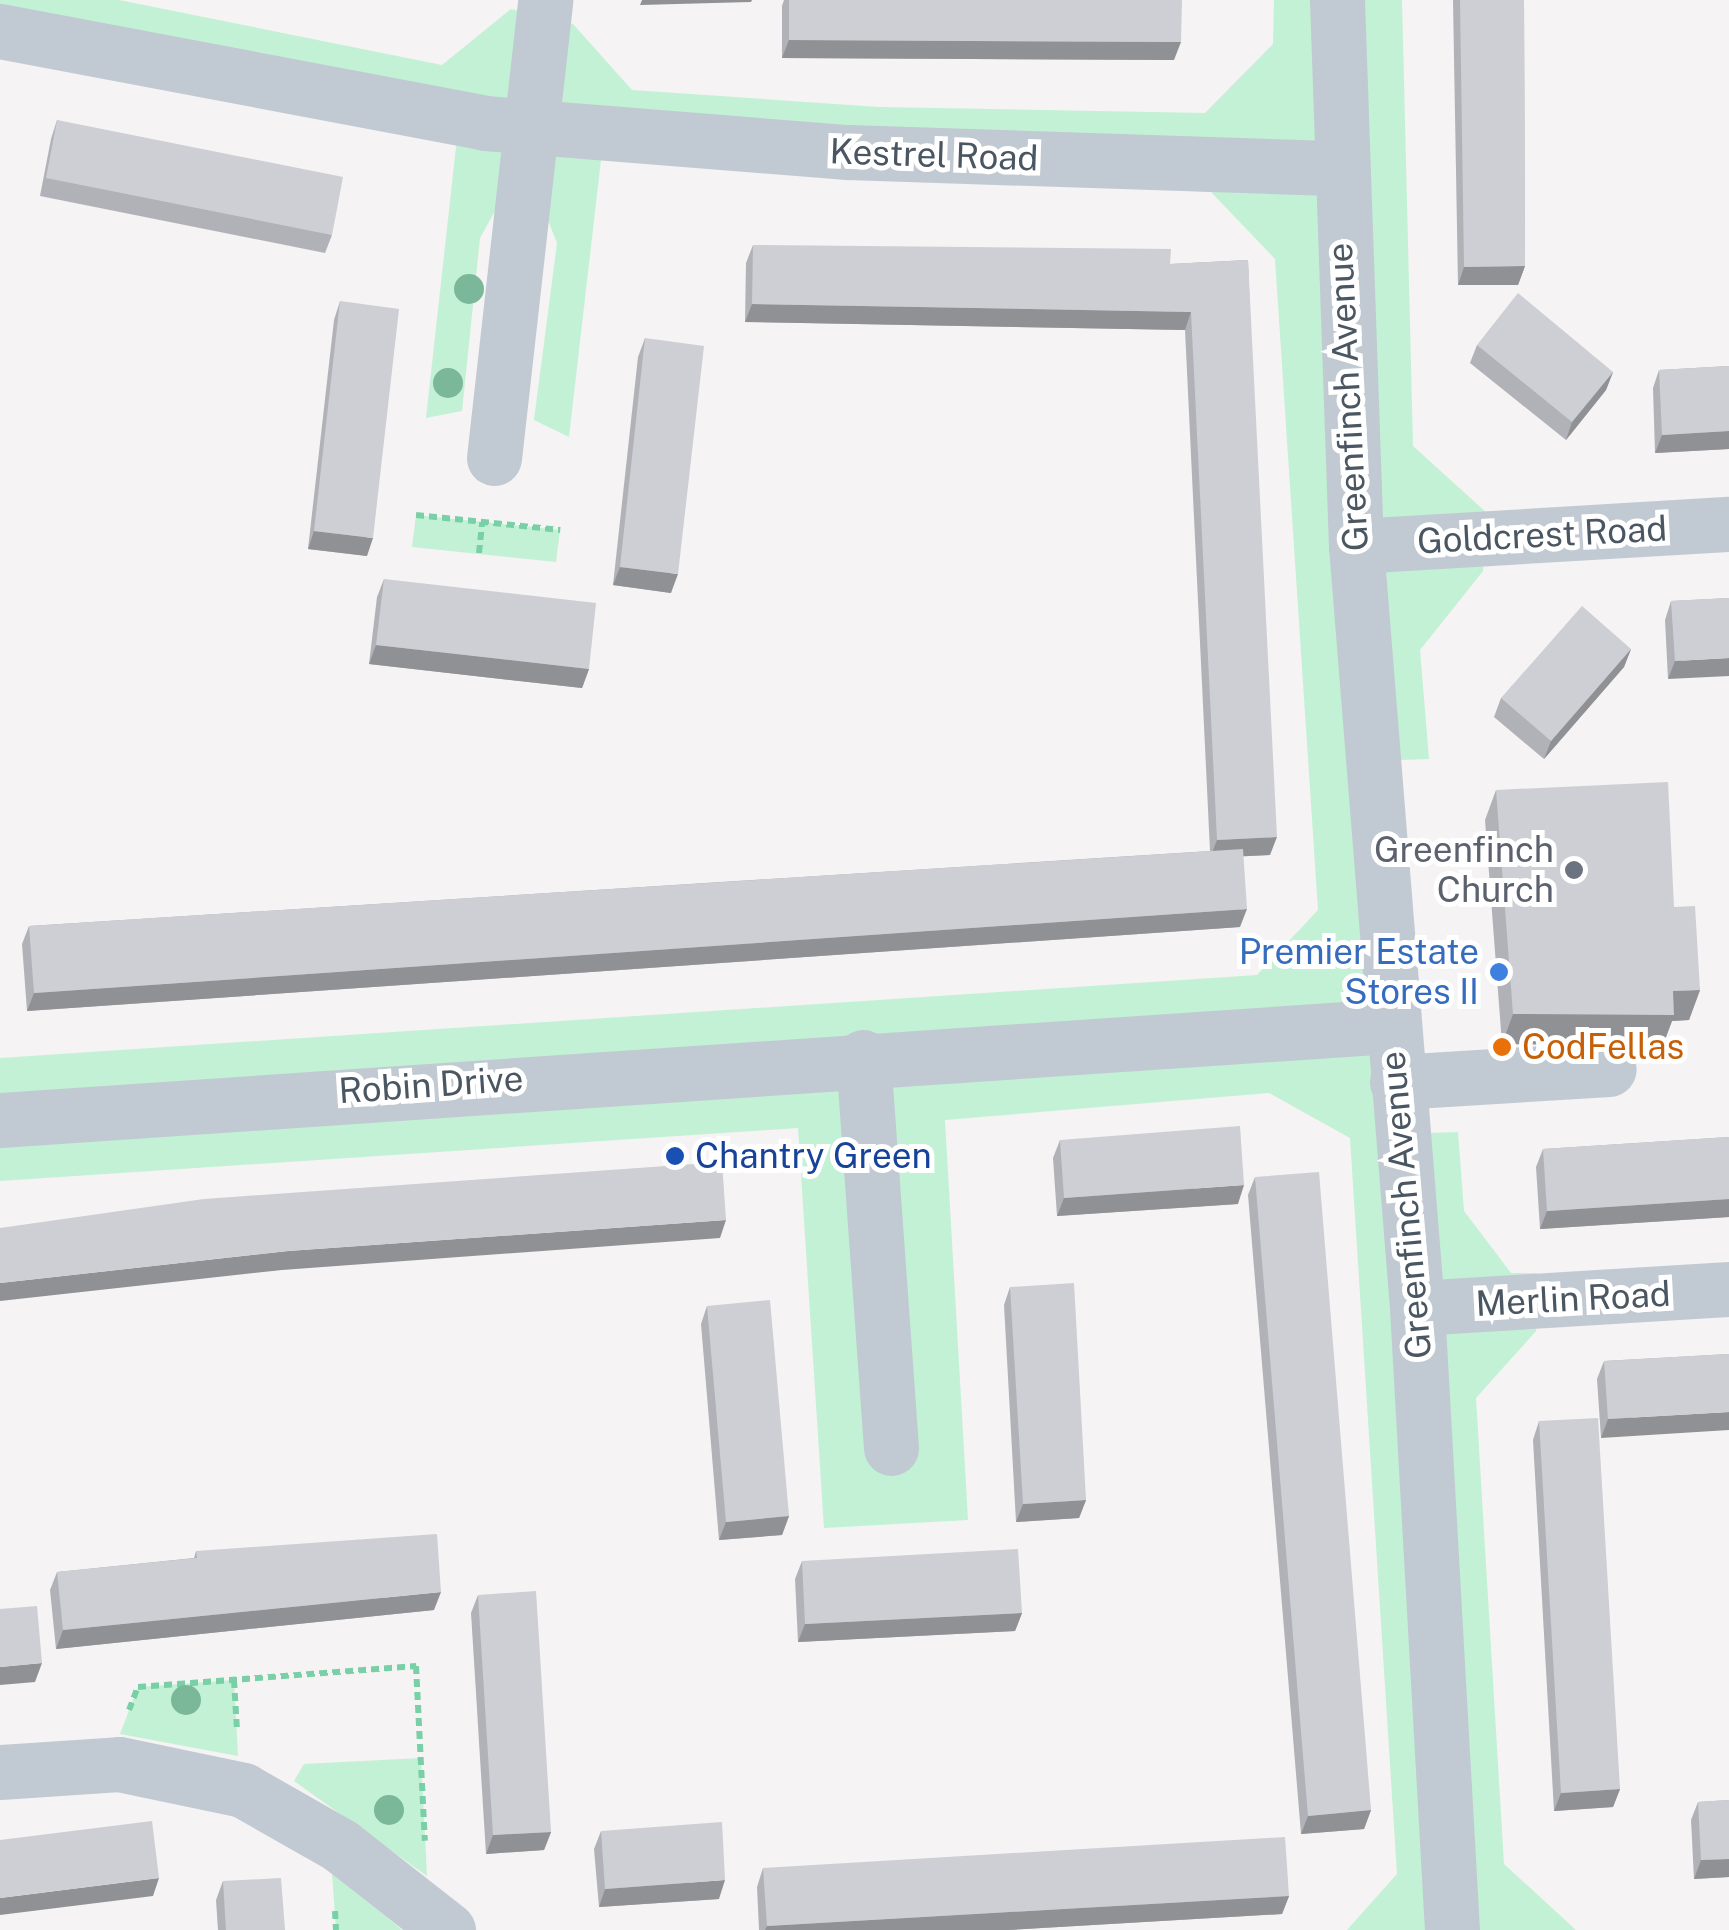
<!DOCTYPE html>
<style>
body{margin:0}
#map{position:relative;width:1729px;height:1930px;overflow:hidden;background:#f5f3f3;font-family:"Public Sans",sans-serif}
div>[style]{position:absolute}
.green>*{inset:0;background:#c3f1d5}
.path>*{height:6px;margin-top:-3px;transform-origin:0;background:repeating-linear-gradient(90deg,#7ad0a6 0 8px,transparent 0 13px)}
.minor>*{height:55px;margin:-27.5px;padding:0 27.5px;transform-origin:27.5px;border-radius:27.5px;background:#c1cad2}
.trees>*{width:30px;height:30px;margin:-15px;border-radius:50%;background:#7bb799}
.wall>*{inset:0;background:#b0b2b7}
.shaded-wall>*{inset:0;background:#909195}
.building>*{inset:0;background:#cdcfd5}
.dots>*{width:28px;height:28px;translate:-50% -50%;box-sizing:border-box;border:5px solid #fff;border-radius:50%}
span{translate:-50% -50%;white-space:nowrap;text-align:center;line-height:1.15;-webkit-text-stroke:10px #fff;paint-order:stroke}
.street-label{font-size:35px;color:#4a5661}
.worship-label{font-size:35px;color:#5b616d}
.right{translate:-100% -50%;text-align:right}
.shop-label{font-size:35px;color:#366cbe}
.food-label{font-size:35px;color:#c56008}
.left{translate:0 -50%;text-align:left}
.transit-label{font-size:35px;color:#164399}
</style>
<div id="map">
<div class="green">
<div style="clip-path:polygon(0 0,119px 0,442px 65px,511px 9px,573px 24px,632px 90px,879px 107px,1205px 113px,1273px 44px,1274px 0,1402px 0,1413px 446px,1488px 514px,1483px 571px,1420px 650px,1429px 759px,1372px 761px,1402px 1134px,1458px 1132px,1464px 1211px,1511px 1273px,1537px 1273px,1536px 1331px,1476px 1398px,1504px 1864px,1576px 1930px,1347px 1930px,1397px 1874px,1350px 1138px,1269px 1093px,945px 1120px,968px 1520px,824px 1528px,798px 1128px,0 1181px,0 1058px,1257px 975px,1318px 910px,1275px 259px,1211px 192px,1192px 191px,1193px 165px,604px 134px,569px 437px,534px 420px,557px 243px,540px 200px,504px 195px,480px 238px,462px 411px,426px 418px,459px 120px,0 31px)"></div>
<div style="clip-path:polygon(416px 515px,560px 530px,556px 562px,412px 547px)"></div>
<div style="clip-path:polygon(234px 1680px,238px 1756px,120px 1734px,138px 1687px)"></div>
<div style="clip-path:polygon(421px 1758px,427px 1876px,294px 1781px,304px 1764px)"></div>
<div style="clip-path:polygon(332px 1874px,388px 1918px,402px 1930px,336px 1930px)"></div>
</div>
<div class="path">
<div style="left:416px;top:515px;width:145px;rotate:5.9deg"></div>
<div style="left:479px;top:553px;width:31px;rotate:-84deg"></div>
<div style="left:234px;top:1680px;width:50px;rotate:86.6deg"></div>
<div style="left:129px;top:1710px;width:25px;rotate:-69deg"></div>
<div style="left:138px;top:1687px;width:279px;rotate:-4.3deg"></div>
<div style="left:416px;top:1666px;width:175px;rotate:87.1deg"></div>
<div style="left:335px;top:1911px;width:19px;rotate:87deg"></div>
</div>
<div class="minor">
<div style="left:1337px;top:0;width:546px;rotate:88.01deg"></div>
<div style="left:1356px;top:546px;width:764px;rotate:85.42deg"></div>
<div style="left:1417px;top:1308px;width:623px;rotate:86.78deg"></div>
<div style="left:0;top:31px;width:494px;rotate:10.7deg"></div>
<div style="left:485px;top:123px;width:364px;rotate:4.6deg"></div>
<div style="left:848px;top:152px;width:489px;rotate:1.9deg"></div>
<div style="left:494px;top:458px;width:461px;rotate:-83.6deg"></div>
<div style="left:1356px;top:546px;width:374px;rotate:-3.4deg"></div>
<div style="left:863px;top:1057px;width:392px;rotate:85.9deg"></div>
<div style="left:1397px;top:1082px;width:212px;rotate:-3.5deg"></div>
<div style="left:0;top:1120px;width:1393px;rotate:-3.87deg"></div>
<div style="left:1417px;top:1308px;width:313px;rotate:-3.5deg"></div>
<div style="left:0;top:1772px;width:119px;rotate:-3.8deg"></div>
<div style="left:119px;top:1764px;width:127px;rotate:11.8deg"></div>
<div style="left:243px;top:1790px;width:113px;rotate:29.7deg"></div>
<div style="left:341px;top:1846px;width:136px;rotate:38.1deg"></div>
</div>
<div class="trees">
<div style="left:469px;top:289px"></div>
<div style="left:448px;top:383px"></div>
<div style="left:186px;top:1700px"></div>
<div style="left:389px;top:1810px"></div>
</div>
<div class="wall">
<div style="clip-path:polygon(784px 0,1182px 0,1174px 60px,782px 58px,782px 6px)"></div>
<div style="clip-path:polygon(1453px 0,1524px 0,1525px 266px,1518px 285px,1458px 285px)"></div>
<div style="clip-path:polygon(57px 120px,332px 235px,325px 253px,40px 196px,51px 139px)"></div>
<div style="clip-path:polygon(753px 245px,1170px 264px,1248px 260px,1270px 855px,1243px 856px,1240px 927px,27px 1011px,22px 944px,29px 926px,1210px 851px,1185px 330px,745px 322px,746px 263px)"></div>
<div style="clip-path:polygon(340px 301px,367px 556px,308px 549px,334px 320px)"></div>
<div style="clip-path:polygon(645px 338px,671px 593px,613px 585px,638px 357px)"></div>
<div style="clip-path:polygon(1477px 345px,1613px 372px,1606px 390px,1566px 440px,1470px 363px)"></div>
<div style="clip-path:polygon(1729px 366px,1729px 449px,1655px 453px,1653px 388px,1659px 370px)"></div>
<div style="clip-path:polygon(384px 579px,589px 669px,582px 688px,369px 664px,377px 597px)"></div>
<div style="clip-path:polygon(1729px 598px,1668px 679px,1665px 620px,1671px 601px)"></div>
<div style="clip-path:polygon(1631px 649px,1624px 667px,1544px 759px,1494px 717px,1501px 698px)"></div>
<div style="clip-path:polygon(1496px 790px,1674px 907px,1700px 990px,1689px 1020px,1672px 1021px,1663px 1045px,1502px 1044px,1485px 820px)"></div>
<div style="clip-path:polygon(1729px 1137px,1729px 1217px,1540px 1229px,1536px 1167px,1543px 1149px)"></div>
<div style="clip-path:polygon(1060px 1140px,1238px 1204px,1057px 1216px,1053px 1158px)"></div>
<div style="clip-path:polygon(1255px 1177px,1371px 1810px,1364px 1829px,1301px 1834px,1248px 1195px)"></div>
<div style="clip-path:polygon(1010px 1287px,1086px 1500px,1079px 1518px,1016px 1522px,1004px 1305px)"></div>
<div style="clip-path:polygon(707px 1306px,789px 1516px,782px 1535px,719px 1540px,701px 1324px)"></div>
<div style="clip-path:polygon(1729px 1354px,1601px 1438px,1597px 1379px,1604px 1361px)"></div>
<div style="clip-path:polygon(1539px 1421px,1620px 1789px,1613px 1807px,1554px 1811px,1533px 1440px)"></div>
<div style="clip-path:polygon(196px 1551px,434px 1610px,56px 1649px,50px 1590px,57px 1572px,194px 1558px)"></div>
<div style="clip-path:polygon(802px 1561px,1022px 1613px,1015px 1631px,798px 1642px,795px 1579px)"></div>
<div style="clip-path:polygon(478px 1595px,551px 1832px,544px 1850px,486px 1854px,471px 1613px)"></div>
<div style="clip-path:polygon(1729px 1800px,1729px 1877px,1694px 1879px,1691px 1820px,1698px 1802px)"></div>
<div style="clip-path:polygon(601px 1831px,719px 1899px,599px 1907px,594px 1849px)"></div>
<div style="clip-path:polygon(763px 1868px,1289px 1896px,1282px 1914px,1008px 1930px,759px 1930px,757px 1887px)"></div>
<div style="clip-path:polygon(223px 1881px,285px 1930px,218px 1930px,216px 1900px)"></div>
</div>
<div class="shaded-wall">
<div style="clip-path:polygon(642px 0,752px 0,751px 2px,640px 5px)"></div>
<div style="clip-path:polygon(789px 40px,1181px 42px,1174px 60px,782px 58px)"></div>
<div style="clip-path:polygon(1525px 266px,1518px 285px,1458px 285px,1464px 267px)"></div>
<div style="clip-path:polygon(752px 304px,1191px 312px,1185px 330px,745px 322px)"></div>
<div style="clip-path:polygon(1613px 372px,1606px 390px,1566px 440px,1572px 422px)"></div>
<div style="clip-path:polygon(1729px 431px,1729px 449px,1655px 453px,1662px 435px)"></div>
<div style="clip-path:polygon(314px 531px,373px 538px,367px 556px,308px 549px)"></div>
<div style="clip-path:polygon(620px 567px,678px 574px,671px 593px,613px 585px)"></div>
<div style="clip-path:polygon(376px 645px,589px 669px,582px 688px,369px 664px)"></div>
<div style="clip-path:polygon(1631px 649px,1624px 667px,1544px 759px,1551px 741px)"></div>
<div style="clip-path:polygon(1729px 658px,1729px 676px,1668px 679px,1675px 661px)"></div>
<div style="clip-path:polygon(1277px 837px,1270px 855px,1210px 858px,1217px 840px)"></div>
<div style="clip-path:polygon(1247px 909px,1240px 927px,27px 1011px,34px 993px)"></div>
<div style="clip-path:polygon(1700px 990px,1689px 1020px,1672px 1021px,1663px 1045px,1502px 1044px,1513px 1014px,1673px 991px)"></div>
<div style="clip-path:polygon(1244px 1185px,1238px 1204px,1057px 1216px,1064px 1198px)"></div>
<div style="clip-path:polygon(1729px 1199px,1729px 1217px,1540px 1229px,1547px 1211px)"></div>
<div style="clip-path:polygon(726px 1220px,720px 1238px,282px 1270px,0 1301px,0 1283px,288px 1251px)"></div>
<div style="clip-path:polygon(1729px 1412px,1729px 1430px,1601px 1438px,1608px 1419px)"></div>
<div style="clip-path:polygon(1086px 1500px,1079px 1518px,1016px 1522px,1023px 1504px)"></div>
<div style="clip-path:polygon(789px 1516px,782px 1535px,719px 1540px,726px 1522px)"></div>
<div style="clip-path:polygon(441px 1592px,434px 1610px,56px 1649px,63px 1630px)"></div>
<div style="clip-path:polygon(1022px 1613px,1015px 1631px,798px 1642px,805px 1624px)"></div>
<div style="clip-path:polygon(42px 1663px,35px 1682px,0 1685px,0 1667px)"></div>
<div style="clip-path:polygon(1620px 1789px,1613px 1807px,1554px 1811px,1561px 1793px)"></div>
<div style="clip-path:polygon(1371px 1810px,1364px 1829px,1301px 1834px,1308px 1816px)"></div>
<div style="clip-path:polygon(551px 1832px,544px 1850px,486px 1854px,493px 1835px)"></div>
<div style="clip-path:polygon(1729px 1859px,1729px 1877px,1694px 1879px,1701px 1860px)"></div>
<div style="clip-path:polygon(159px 1878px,153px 1896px,0 1915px,0 1898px)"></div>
<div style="clip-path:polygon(725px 1880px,719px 1899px,599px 1907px,605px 1889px)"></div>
<div style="clip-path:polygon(1289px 1896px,1282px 1914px,1008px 1930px,765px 1930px,767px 1926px)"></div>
</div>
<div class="building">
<div style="clip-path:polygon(789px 0,1182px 0,1181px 42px,789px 40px)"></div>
<div style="clip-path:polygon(1460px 0,1524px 0,1525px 266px,1464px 267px)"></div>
<div style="clip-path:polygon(57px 120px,343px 177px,332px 235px,46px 178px)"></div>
<div style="clip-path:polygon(753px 245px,1171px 249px,1170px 264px,1248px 260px,1277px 837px,1217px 840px,1191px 312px,752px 304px)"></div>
<div style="clip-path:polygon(1518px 293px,1613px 372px,1572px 422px,1477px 345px)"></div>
<div style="clip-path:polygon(340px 301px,399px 309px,373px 538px,314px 531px)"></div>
<div style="clip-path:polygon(645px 338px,704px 346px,678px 574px,620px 567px)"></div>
<div style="clip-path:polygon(1729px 366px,1729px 431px,1662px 435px,1659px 370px)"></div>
<div style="clip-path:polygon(384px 579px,596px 603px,589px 669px,376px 645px)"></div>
<div style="clip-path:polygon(1729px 598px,1729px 658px,1675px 661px,1671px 601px)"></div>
<div style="clip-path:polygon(1582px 606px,1631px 649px,1551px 741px,1501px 698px)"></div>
<div style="clip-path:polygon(1668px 782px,1674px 907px,1695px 906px,1700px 990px,1673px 991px,1674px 1015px,1513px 1014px,1496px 790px)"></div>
<div style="clip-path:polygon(1243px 849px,1247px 909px,34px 993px,29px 926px)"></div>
<div style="clip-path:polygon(1240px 1126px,1244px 1185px,1064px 1198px,1060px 1140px)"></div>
<div style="clip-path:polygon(1729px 1137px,1729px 1199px,1547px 1211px,1543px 1149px)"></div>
<div style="clip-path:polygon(722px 1162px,726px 1220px,288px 1251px,0 1283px,0 1228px,204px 1199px)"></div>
<div style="clip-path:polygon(1319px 1172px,1371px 1810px,1308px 1816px,1255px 1177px)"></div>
<div style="clip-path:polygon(1074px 1283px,1086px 1500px,1023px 1504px,1010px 1287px)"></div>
<div style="clip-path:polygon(770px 1300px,789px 1516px,726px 1522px,707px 1306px)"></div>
<div style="clip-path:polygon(1729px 1354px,1729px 1412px,1608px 1419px,1604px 1361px)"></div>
<div style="clip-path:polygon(1598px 1418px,1620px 1789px,1561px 1793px,1539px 1421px)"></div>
<div style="clip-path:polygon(437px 1534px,441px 1592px,63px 1630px,57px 1572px,197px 1558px,196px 1551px)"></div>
<div style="clip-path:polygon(1018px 1549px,1022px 1613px,805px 1624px,802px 1561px)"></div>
<div style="clip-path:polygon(536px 1591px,551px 1832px,493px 1835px,478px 1595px)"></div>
<div style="clip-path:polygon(37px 1606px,42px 1663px,0 1667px,0 1609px)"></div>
<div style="clip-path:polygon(1729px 1800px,1729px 1859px,1701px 1860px,1698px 1802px)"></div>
<div style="clip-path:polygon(152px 1821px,159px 1878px,0 1898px,0 1840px)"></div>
<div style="clip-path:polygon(722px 1822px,725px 1880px,605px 1889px,601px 1831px)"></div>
<div style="clip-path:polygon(1285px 1837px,1289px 1896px,767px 1926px,763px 1868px)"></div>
<div style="clip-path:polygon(281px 1878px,285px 1930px,226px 1930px,223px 1881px)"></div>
</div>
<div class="dots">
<div style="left:1574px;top:870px;background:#6b7280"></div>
<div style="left:1499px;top:972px;background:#3f7fe0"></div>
<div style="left:1502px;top:1047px;background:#e8710a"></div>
<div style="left:675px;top:1156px;background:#1a4fb4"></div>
</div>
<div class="street-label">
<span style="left:934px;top:155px;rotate:2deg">Kestrel Road</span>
<span style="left:1348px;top:397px;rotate:-93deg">Greenfinch Avenue</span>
<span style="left:1542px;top:535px;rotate:-3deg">Goldcrest Road</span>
<span style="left:431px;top:1085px;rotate:-4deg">Robin Drive</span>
<span style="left:1406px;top:1205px;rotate:-95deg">Greenfinch Avenue</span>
<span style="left:1573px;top:1299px;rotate:-3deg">Merlin Road</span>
</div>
<div class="worship-label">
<span class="right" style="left:1554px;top:870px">Greenfinch<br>Church</span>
</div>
<div class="shop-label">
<span class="right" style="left:1479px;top:972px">Premier Estate<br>Stores II</span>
</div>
<div class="food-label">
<span class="left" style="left:1522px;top:1047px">CodFellas</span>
</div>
<div class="transit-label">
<span class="left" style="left:695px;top:1156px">Chantry Green</span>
</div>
</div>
